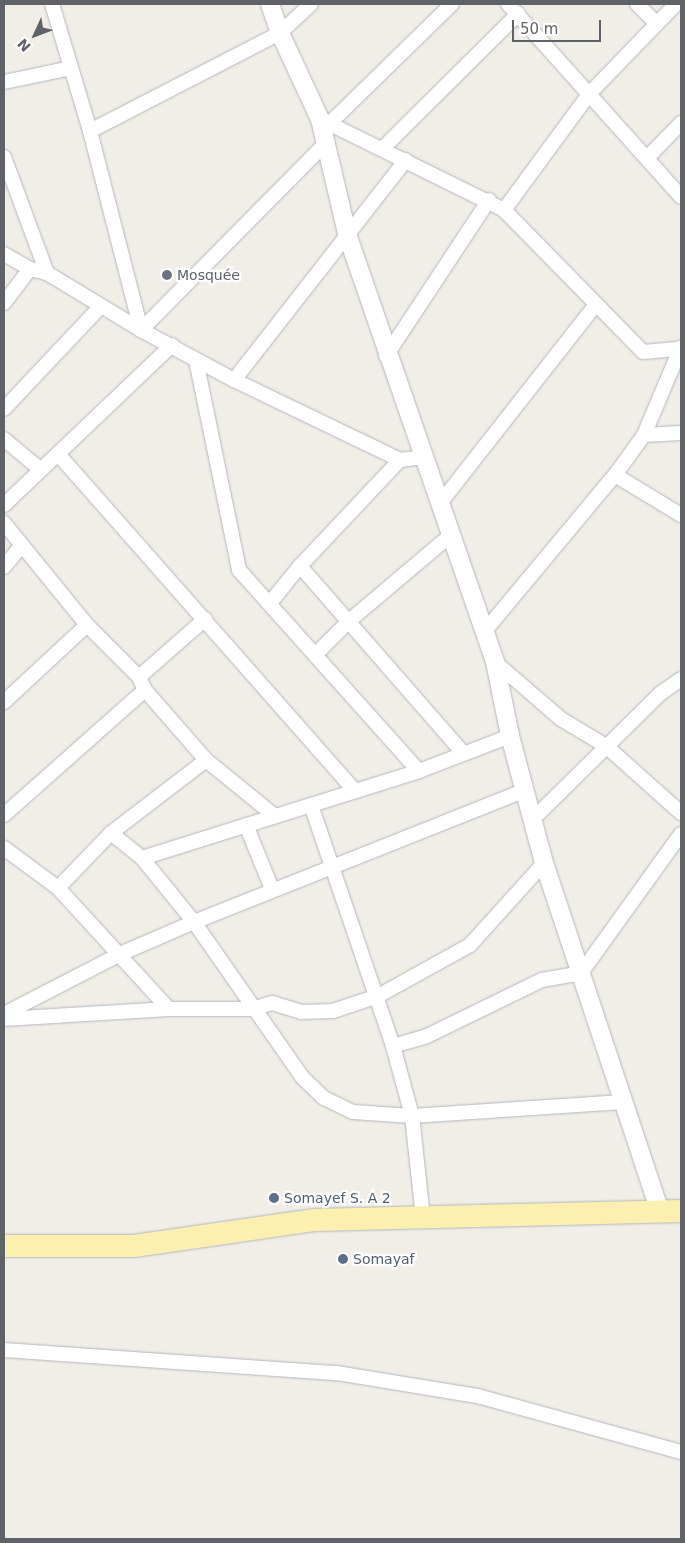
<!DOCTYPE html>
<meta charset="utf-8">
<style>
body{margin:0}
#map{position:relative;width:685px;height:1543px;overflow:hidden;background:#f0eee7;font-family:"DejaVu Sans",sans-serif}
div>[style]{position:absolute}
.roads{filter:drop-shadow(0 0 1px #b4b7bb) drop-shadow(0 0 1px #b4b7bb)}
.minor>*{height:14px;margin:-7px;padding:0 7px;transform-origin:7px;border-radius:7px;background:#fff}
.tertiary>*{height:18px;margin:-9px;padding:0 9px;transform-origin:9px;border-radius:9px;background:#fff}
.primary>*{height:22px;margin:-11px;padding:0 11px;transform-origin:11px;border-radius:11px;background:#fcf0b1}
.dots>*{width:14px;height:14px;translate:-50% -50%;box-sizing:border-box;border:2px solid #fff;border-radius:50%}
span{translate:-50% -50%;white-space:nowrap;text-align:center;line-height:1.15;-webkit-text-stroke:4.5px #fff;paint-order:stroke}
.worship-label{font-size:14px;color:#5b616d}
.left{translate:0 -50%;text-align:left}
.service-label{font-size:14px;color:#4e5e75}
.frame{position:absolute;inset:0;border:5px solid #5f6267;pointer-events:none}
.north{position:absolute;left:10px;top:10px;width:50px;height:50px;-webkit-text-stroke:4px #fff;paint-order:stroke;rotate:227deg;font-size:14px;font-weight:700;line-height:20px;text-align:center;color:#5f6267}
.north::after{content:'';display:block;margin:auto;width:18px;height:22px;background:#5f6267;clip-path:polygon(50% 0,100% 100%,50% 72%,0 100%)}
.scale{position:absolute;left:512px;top:20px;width:89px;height:22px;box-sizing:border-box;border:2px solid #5f6267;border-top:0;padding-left:6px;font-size:15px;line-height:18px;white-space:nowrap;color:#5f6267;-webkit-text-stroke:4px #fff;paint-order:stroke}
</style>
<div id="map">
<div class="roads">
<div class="minor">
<div style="left:52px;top:4px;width:133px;rotate:73.3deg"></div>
<div style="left:90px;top:131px;width:205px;rotate:75.6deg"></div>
<div style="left:508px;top:4px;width:259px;rotate:48.1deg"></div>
<div style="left:637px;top:4px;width:28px;rotate:45deg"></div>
<div style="left:4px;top:82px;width:68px;rotate:-11.8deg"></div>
<div style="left:320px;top:119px;width:205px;rotate:26.3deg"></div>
<div style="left:504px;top:210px;width:199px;rotate:45.6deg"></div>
<div style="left:643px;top:352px;width:37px;rotate:-5deg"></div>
<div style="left:330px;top:123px;width:170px;rotate:-44.3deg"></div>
<div style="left:90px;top:131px;width:214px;rotate:-27.3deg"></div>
<div style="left:280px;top:33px;width:42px;rotate:-43.1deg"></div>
<div style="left:382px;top:149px;width:192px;rotate:-44.8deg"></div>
<div style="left:4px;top:157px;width:124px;rotate:69.7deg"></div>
<div style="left:647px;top:158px;width:49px;rotate:-45.8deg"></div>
<div style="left:504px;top:210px;width:145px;rotate:-53.7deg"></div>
<div style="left:590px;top:93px;width:124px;rotate:-46deg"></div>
<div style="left:4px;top:254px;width:30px;rotate:30deg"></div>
<div style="left:30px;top:269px;width:17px;rotate:13deg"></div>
<div style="left:47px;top:273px;width:110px;rotate:31.2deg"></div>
<div style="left:141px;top:330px;width:106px;rotate:28.3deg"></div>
<div style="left:234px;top:380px;width:184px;rotate:25.7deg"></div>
<div style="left:400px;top:460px;width:26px;rotate:-7deg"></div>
<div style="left:4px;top:303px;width:43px;rotate:-52.6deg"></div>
<div style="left:141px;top:330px;width:260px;rotate:-45.3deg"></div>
<div style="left:386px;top:356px;width:187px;rotate:-56.6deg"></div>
<div style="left:196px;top:360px;width:214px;rotate:78.4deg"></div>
<div style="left:239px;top:570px;width:270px;rotate:48.2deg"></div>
<div style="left:234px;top:380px;width:279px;rotate:-52deg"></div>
<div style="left:4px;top:409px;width:141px;rotate:-46.7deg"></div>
<div style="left:644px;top:435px;width:37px;rotate:-3deg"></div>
<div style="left:4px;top:439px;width:48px;rotate:40deg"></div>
<div style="left:58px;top:454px;width:449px;rotate:48.6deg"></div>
<div style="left:615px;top:475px;width:77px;rotate:31.2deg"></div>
<div style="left:441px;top:502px;width:251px;rotate:-51.9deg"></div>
<div style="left:4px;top:505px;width:232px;rotate:-43.6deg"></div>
<div style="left:4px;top:523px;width:132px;rotate:50.9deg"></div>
<div style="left:87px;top:625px;width:74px;rotate:45deg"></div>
<div style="left:139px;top:677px;width:14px;rotate:65deg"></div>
<div style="left:145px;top:690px;width:93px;rotate:48.9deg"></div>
<div style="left:206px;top:760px;width:89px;rotate:39.1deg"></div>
<div style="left:300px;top:566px;width:248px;rotate:48.9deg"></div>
<div style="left:4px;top:567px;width:27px;rotate:-51deg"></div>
<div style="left:270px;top:603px;width:48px;rotate:-51deg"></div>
<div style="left:300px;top:566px;width:146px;rotate:-46.7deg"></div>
<div style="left:484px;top:632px;width:204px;rotate:-50.2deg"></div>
<div style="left:615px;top:475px;width:49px;rotate:-54.1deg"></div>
<div style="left:644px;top:435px;width:95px;rotate:-67.2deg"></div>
<div style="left:316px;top:654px;width:47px;rotate:-45deg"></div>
<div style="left:349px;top:621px;width:135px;rotate:-40.2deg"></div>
<div style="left:495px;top:662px;width:87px;rotate:40.8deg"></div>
<div style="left:561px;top:719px;width:52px;rotate:31deg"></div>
<div style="left:606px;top:746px;width:101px;rotate:41.8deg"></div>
<div style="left:139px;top:677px;width:88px;rotate:-41.3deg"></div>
<div style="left:4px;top:702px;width:113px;rotate:-42.9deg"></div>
<div style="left:311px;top:805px;width:255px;rotate:71.2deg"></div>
<div style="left:393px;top:1046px;width:73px;rotate:74.8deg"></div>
<div style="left:412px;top:1116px;width:102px;rotate:83.8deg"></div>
<div style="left:4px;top:815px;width:188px;rotate:-41.6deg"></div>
<div style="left:532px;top:820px;width:181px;rotate:-44.6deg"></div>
<div style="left:661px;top:693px;width:24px;rotate:-35deg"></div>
<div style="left:246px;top:825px;width:69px;rotate:67.9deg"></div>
<div style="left:111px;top:833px;width:40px;rotate:39deg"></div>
<div style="left:142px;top:858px;width:82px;rotate:50.9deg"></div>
<div style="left:194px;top:922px;width:189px;rotate:55.1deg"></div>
<div style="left:302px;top:1077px;width:30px;rotate:44deg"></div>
<div style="left:324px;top:1098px;width:32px;rotate:26deg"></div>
<div style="left:353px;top:1112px;width:59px;rotate:3.9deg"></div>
<div style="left:412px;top:1116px;width:211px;rotate:-3.8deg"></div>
<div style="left:4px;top:848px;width:67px;rotate:36.5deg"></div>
<div style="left:58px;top:888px;width:164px;rotate:47.5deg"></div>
<div style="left:142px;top:858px;width:290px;rotate:-17.4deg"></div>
<div style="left:419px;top:771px;width:97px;rotate:-21deg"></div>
<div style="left:58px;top:888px;width:76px;rotate:-46.1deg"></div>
<div style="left:111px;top:833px;width:120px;rotate:-37.5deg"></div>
<div style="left:4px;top:1014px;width:131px;rotate:-27.3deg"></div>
<div style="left:120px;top:954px;width:81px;rotate:-23.4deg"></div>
<div style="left:194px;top:922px;width:355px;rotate:-21.7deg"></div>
<div style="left:4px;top:1019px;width:165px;rotate:-3.5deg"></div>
<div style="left:169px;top:1009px;width:84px"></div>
<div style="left:253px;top:1009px;width:20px;rotate:-18deg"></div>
<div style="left:272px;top:1003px;width:30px;rotate:17deg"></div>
<div style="left:301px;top:1012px;width:32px;rotate:-2deg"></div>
<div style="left:333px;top:1011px;width:47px;rotate:-18.4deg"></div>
<div style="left:378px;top:996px;width:105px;rotate:-29deg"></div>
<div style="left:470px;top:945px;width:110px;rotate:-47.9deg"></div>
<div style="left:393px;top:1046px;width:35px;rotate:-16deg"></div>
<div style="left:427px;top:1036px;width:128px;rotate:-26deg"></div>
<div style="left:542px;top:980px;width:40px;rotate:-10deg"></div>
<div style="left:581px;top:973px;width:171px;rotate:-54.3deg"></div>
<div style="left:4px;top:1350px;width:334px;rotate:4deg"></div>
<div style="left:337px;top:1373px;width:143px;rotate:9.3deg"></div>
<div style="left:478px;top:1396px;width:211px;rotate:15.4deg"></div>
</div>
<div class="tertiary">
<div style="left:270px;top:4px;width:31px;rotate:71deg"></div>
<div style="left:280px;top:33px;width:95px;rotate:65.1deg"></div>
<div style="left:320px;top:119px;width:121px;rotate:76.7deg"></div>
<div style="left:348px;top:237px;width:450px;rotate:70.9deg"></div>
<div style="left:495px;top:662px;width:76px;rotate:78.5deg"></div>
<div style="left:510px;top:736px;width:131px;rotate:75deg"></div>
<div style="left:544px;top:863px;width:368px;rotate:71.6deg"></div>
</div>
<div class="primary">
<div style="left:4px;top:1246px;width:130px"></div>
<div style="left:134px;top:1246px;width:183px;rotate:-8.2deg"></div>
<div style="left:315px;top:1220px;width:366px;rotate:-1.4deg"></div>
</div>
</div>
<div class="dots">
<div style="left:167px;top:275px;background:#6b7280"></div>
<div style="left:274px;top:1198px;background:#5c6f8a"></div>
<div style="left:343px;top:1259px;background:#5c6f8a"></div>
</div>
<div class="worship-label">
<span class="left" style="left:177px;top:275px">Mosquée</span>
</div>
<div class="service-label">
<span class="left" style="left:284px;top:1198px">Somayef S. A 2</span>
<span class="left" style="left:353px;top:1259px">Somayaf</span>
</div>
<div class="frame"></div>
<div class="north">N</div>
<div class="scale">50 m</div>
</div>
